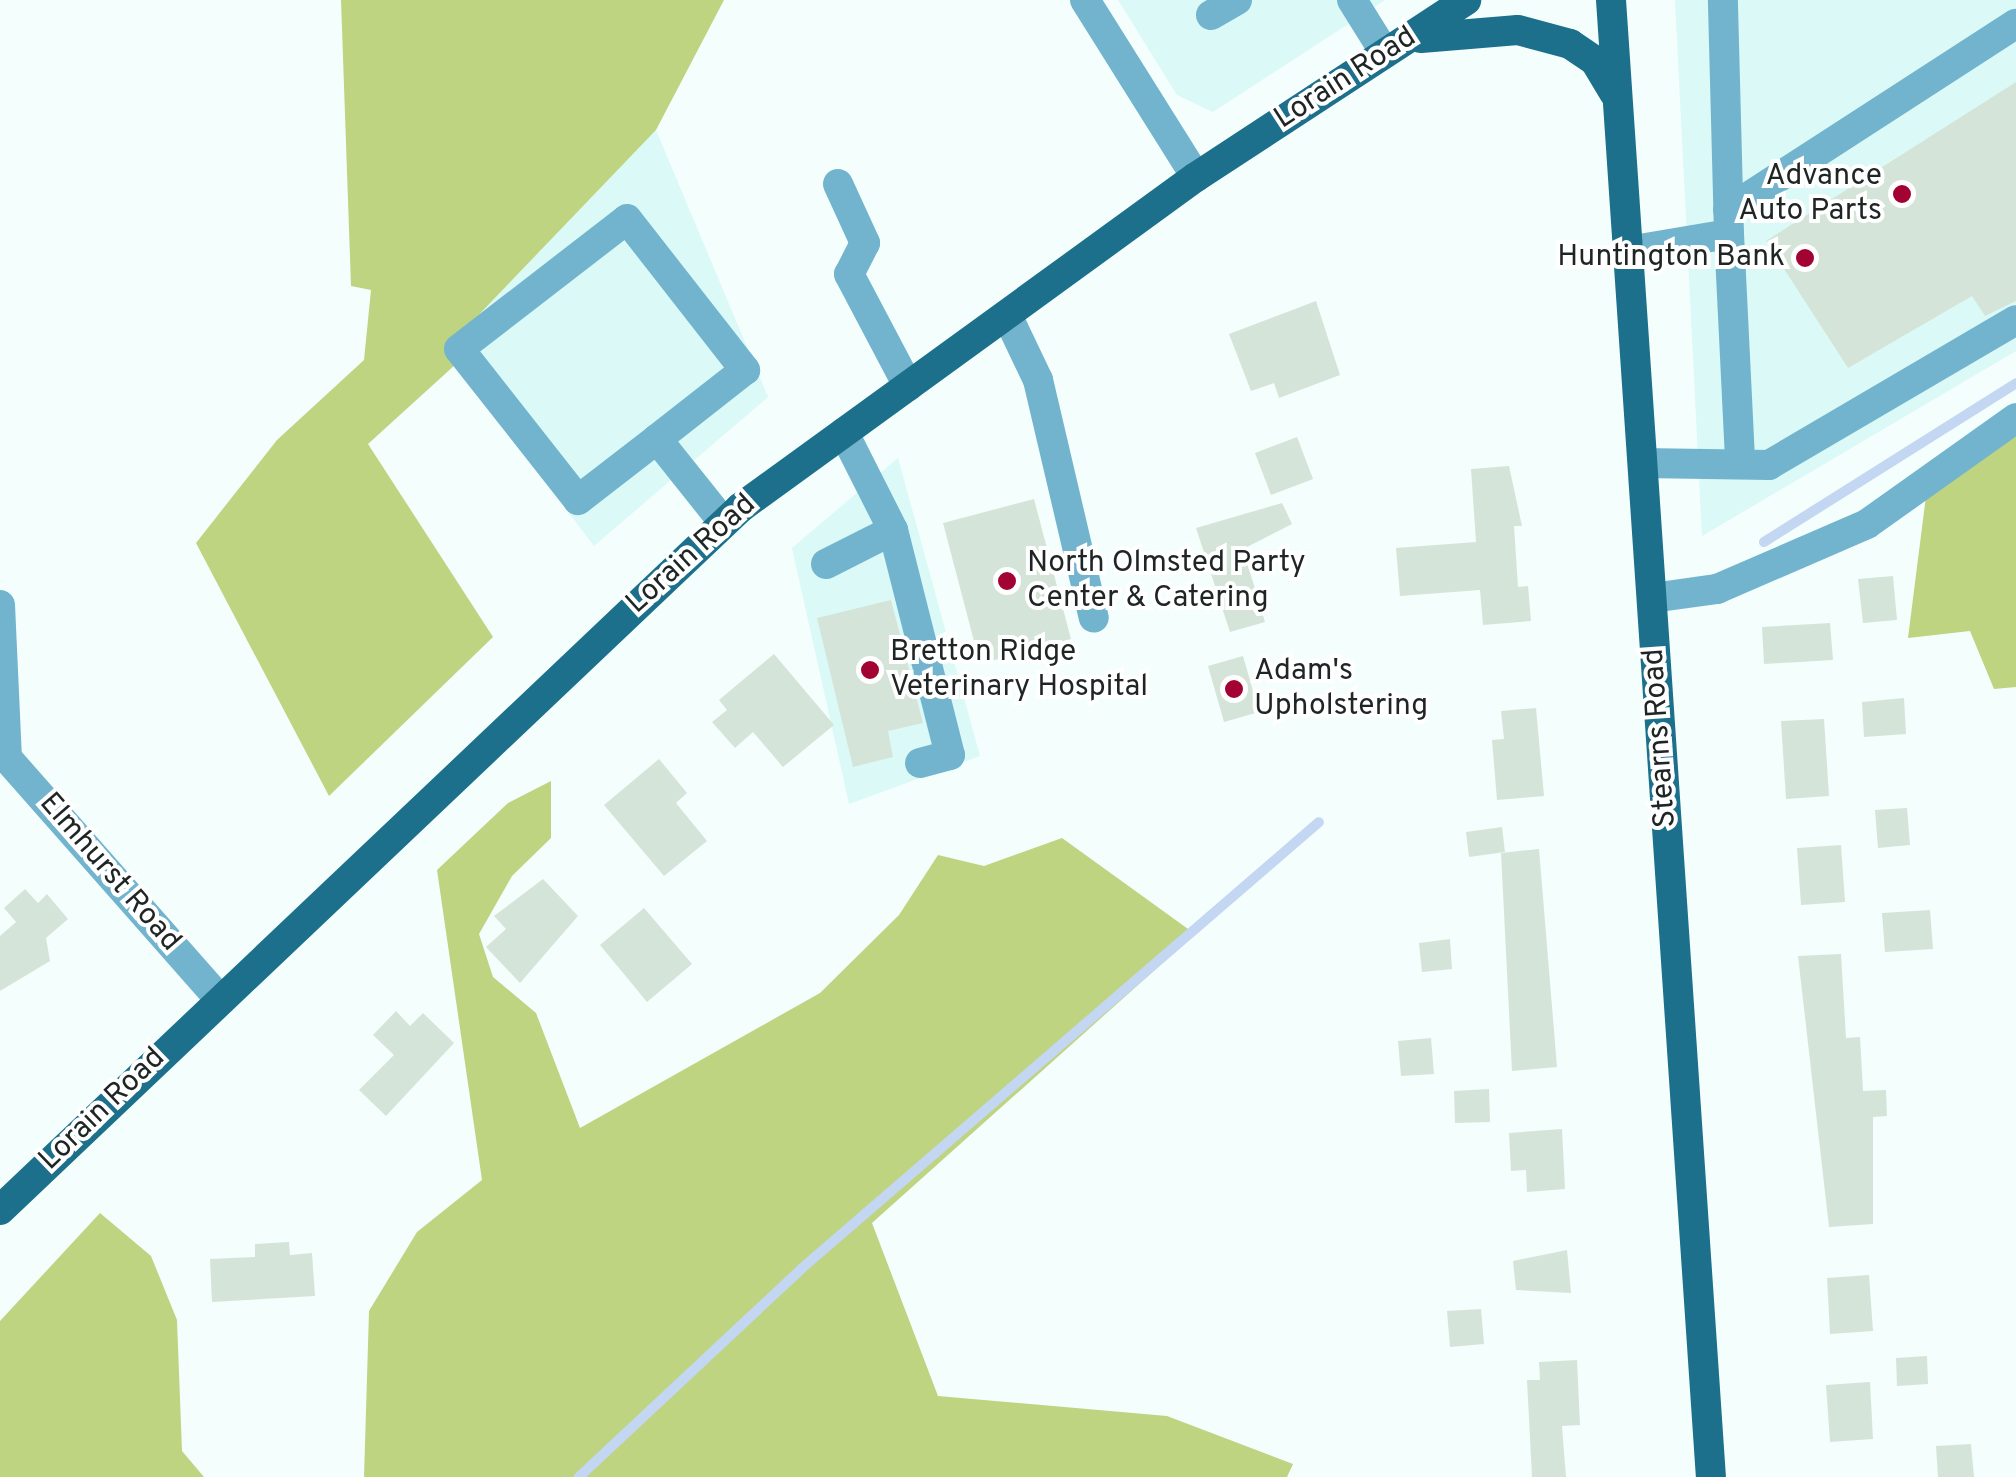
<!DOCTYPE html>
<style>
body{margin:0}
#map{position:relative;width:2016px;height:1477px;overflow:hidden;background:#f3fefd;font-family:Overpass,sans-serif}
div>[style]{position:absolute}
.built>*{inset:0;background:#dbf9f6}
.forest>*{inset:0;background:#bfd480}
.stream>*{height:10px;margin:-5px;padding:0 5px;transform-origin:5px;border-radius:5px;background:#c3d6f2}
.building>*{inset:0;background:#d5e4d9}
.minor>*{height:30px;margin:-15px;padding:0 15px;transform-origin:15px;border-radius:15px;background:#72b4ce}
.major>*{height:30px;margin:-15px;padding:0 15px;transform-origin:15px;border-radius:15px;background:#1c708b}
.dots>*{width:28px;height:28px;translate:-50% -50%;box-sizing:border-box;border:5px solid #fff;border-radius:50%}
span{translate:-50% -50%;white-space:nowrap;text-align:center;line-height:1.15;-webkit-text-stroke:8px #fff;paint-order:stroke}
.street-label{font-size:30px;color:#1e2524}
.poi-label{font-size:30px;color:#1e2524}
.right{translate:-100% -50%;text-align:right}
.left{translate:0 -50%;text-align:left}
</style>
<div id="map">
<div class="built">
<div style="clip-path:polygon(1118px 0,1385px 0,1213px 112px,1177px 95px)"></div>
<div style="clip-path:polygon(1675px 0,2016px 0,2016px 351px,1702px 536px)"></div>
<div style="clip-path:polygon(656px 130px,768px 397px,594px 546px,445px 350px)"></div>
<div style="clip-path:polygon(898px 458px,980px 756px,849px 804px,792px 548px)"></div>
</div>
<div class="forest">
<div style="clip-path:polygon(341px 0,724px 0,656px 130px,445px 350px,456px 364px,368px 444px,493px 637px,329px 796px,196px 543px,277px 440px,364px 360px,371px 290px,351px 286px)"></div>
<div style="clip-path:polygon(2016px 431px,2016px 687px,1994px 689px,1970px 631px,1908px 638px,1926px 496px)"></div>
<div style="clip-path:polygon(551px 781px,551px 838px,512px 876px,479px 934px,493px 977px,536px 1013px,580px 1128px,820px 993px,899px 915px,938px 855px,984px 866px,1062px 838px,1195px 934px,872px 1223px,938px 1396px,1167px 1416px,1293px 1464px,1287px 1477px,364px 1477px,369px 1311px,417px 1232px,482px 1180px,437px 870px,508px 803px)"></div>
<div style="clip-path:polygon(100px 1213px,151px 1256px,177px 1320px,182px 1451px,204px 1477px,0 1477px,0 1321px)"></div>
</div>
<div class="stream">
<div style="left:1764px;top:542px;width:298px;rotate:-32.2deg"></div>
<div style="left:579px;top:1477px;width:304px;rotate:-43.1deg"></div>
<div style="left:801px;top:1269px;width:684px;rotate:-40.79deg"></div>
</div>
<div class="building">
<div style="clip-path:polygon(2016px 82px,2016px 301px,1985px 316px,1972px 296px,1848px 368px,1766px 241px)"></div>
<div style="clip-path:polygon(1316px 301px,1340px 375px,1279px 398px,1274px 383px,1251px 391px,1229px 334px)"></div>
<div style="clip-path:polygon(1297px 437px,1313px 479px,1271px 495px,1255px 453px)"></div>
<div style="clip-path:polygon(1509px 466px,1522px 526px,1514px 526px,1518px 587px,1528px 586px,1531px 621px,1483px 625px,1480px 590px,1400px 596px,1396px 548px,1476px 542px,1471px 469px)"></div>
<div style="clip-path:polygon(1034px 499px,1071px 639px,980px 664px,943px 523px)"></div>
<div style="clip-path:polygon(1282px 503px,1292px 524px,1243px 549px,1265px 622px,1230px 632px,1196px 528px)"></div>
<div style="clip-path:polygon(1893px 576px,1897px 620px,1863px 623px,1858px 579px)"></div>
<div style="clip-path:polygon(891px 600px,923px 723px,888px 731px,893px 757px,853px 767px,817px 618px)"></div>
<div style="clip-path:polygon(1830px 623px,1833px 660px,1764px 664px,1762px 627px)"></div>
<div style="clip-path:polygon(774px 654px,834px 725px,783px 767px,753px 732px,735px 748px,712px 722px,727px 710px,719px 700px)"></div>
<div style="clip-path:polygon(1243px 656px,1259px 712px,1224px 722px,1208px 666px)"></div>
<div style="clip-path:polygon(1904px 698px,1906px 734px,1864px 737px,1862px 702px)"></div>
<div style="clip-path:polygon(1536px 708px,1544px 796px,1497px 800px,1492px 740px,1504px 739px,1501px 711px)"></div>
<div style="clip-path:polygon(1824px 719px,1829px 796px,1786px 799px,1781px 721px)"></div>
<div style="clip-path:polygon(659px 759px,687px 793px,676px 803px,707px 841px,664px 876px,604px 805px)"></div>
<div style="clip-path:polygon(1907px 808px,1910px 845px,1878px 848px,1875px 810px)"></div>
<div style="clip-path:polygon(1502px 827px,1505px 852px,1469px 857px,1466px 832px)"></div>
<div style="clip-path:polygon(1841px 845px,1845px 902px,1801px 905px,1797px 848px)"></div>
<div style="clip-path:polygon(1539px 849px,1557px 1067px,1512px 1071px,1501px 853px)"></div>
<div style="clip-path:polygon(543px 879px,578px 916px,520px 983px,486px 947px,506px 929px,494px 916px)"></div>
<div style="clip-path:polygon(25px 889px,38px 903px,47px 894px,68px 919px,46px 938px,50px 961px,0 991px,0 936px,16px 922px,4px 908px)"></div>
<div style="clip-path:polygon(644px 908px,692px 964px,647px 1002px,600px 945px)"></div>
<div style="clip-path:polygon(1930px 910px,1933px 949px,1885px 952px,1882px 913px)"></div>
<div style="clip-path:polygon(1450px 939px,1452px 969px,1422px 972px,1419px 943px)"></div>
<div style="clip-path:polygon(1841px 954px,1846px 1038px,1860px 1037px,1863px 1091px,1886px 1090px,1887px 1116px,1873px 1117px,1873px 1224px,1829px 1227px,1798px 956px)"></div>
<div style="clip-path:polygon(396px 1011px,410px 1026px,423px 1013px,454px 1043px,386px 1116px,359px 1090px,394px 1055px,373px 1035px)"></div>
<div style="clip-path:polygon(1431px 1038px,1434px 1074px,1401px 1076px,1398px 1041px)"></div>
<div style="clip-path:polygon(1489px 1089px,1490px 1122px,1455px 1123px,1454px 1091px)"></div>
<div style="clip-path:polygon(1562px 1129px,1565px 1189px,1527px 1192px,1526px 1170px,1511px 1171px,1509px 1133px)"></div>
<div style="clip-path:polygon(289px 1242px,290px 1255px,312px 1253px,315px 1296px,212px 1302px,210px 1259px,255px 1257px,255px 1244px)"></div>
<div style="clip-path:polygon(1567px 1250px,1571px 1293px,1516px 1290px,1513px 1261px)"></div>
<div style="clip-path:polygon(1869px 1275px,1873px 1331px,1830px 1334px,1827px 1278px)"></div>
<div style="clip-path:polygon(1481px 1309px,1484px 1344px,1450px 1347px,1447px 1311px)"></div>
<div style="clip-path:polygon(1927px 1356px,1928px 1384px,1897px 1386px,1896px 1358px)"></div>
<div style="clip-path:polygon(1577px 1360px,1580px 1425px,1562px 1426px,1566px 1477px,1532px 1477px,1527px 1380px,1540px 1380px,1539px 1362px)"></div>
<div style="clip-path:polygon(1870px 1382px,1873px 1439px,1830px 1442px,1826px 1385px)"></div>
<div style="clip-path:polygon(1971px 1444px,1974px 1477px,1938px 1477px,1936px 1446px)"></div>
</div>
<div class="minor">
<div style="left:1085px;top:0;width:209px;rotate:57.9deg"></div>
<div style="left:1352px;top:0;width:62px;rotate:58.1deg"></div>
<div style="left:1211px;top:15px;width:30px;rotate:-30deg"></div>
<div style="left:838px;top:184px;width:65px;rotate:65.4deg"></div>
<div style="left:865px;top:243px;width:35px;rotate:117deg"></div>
<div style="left:849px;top:274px;width:127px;rotate:62.2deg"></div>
<div style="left:1728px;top:210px;width:343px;rotate:-32.9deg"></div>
<div style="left:1729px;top:234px;width:227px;rotate:87.2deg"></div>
<div style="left:1628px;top:251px;width:102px;rotate:-9.6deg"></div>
<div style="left:1729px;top:234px;width:234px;rotate:-91.5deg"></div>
<div style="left:1007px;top:315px;width:72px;rotate:64.5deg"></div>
<div style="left:1038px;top:380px;width:244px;rotate:76.8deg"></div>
<div style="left:657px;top:439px;width:100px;rotate:142.3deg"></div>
<div style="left:578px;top:500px;width:192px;rotate:-128.2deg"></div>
<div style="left:459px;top:349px;width:212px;rotate:-37.7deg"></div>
<div style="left:627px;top:219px;width:192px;rotate:52deg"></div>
<div style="left:745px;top:370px;width:112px;rotate:141.9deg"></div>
<div style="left:657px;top:439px;width:107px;rotate:51.4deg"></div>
<div style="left:1643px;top:463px;width:126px;rotate:0.9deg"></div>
<div style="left:1769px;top:465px;width:286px;rotate:-30.4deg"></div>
<div style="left:893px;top:530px;width:232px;rotate:75.8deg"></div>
<div style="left:950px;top:755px;width:31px;rotate:165deg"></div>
<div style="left:826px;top:564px;width:75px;rotate:-26.9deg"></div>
<div style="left:893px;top:530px;width:109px;rotate:-116.8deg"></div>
<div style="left:1652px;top:598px;width:66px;rotate:-7.9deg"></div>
<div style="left:1717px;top:589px;width:163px;rotate:-23.4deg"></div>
<div style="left:1867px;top:524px;width:183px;rotate:-35.4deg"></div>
<div style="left:0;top:605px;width:152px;rotate:87.4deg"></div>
<div style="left:0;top:750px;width:329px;rotate:48.6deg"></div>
</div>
<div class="major">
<div style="left:1611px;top:0;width:1480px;rotate:86.13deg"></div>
<div style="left:1421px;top:38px;width:97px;rotate:-4.7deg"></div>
<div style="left:1518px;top:30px;width:54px;rotate:15.1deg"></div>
<div style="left:1570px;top:44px;width:30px;rotate:34deg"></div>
<div style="left:1595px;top:61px;width:37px;rotate:59deg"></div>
<div style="left:0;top:1210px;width:1020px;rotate:-43.49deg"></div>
<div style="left:740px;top:508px;width:563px;rotate:-35.98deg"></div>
<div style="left:1196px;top:177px;width:323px;rotate:-33.2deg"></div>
</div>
<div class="dots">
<div style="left:1902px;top:194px;background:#a20332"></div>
<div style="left:1805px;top:258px;background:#a20332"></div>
<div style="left:1007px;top:581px;background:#a20332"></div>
<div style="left:870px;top:670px;background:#a20332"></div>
<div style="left:1234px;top:689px;background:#a20332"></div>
</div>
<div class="street-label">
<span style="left:1346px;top:79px;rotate:-33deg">Lorain Road</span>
<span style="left:692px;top:555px;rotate:-42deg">Lorain Road</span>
<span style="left:1661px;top:738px;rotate:-94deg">Stearns Road</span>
<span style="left:109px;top:873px;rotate:49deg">Elmhurst Road</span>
<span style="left:103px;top:1110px;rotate:-44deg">Lorain Road</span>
</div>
<div class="poi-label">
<span class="right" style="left:1882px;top:194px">Advance<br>Auto Parts</span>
<span class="right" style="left:1785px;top:258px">Huntington Bank</span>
<span class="left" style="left:1027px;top:581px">North Olmsted Party<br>Center &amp; Catering</span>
<span class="left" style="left:890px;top:670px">Bretton Ridge<br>Veterinary Hospital</span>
<span class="left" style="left:1254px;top:689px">Adam's<br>Upholstering</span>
</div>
</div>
